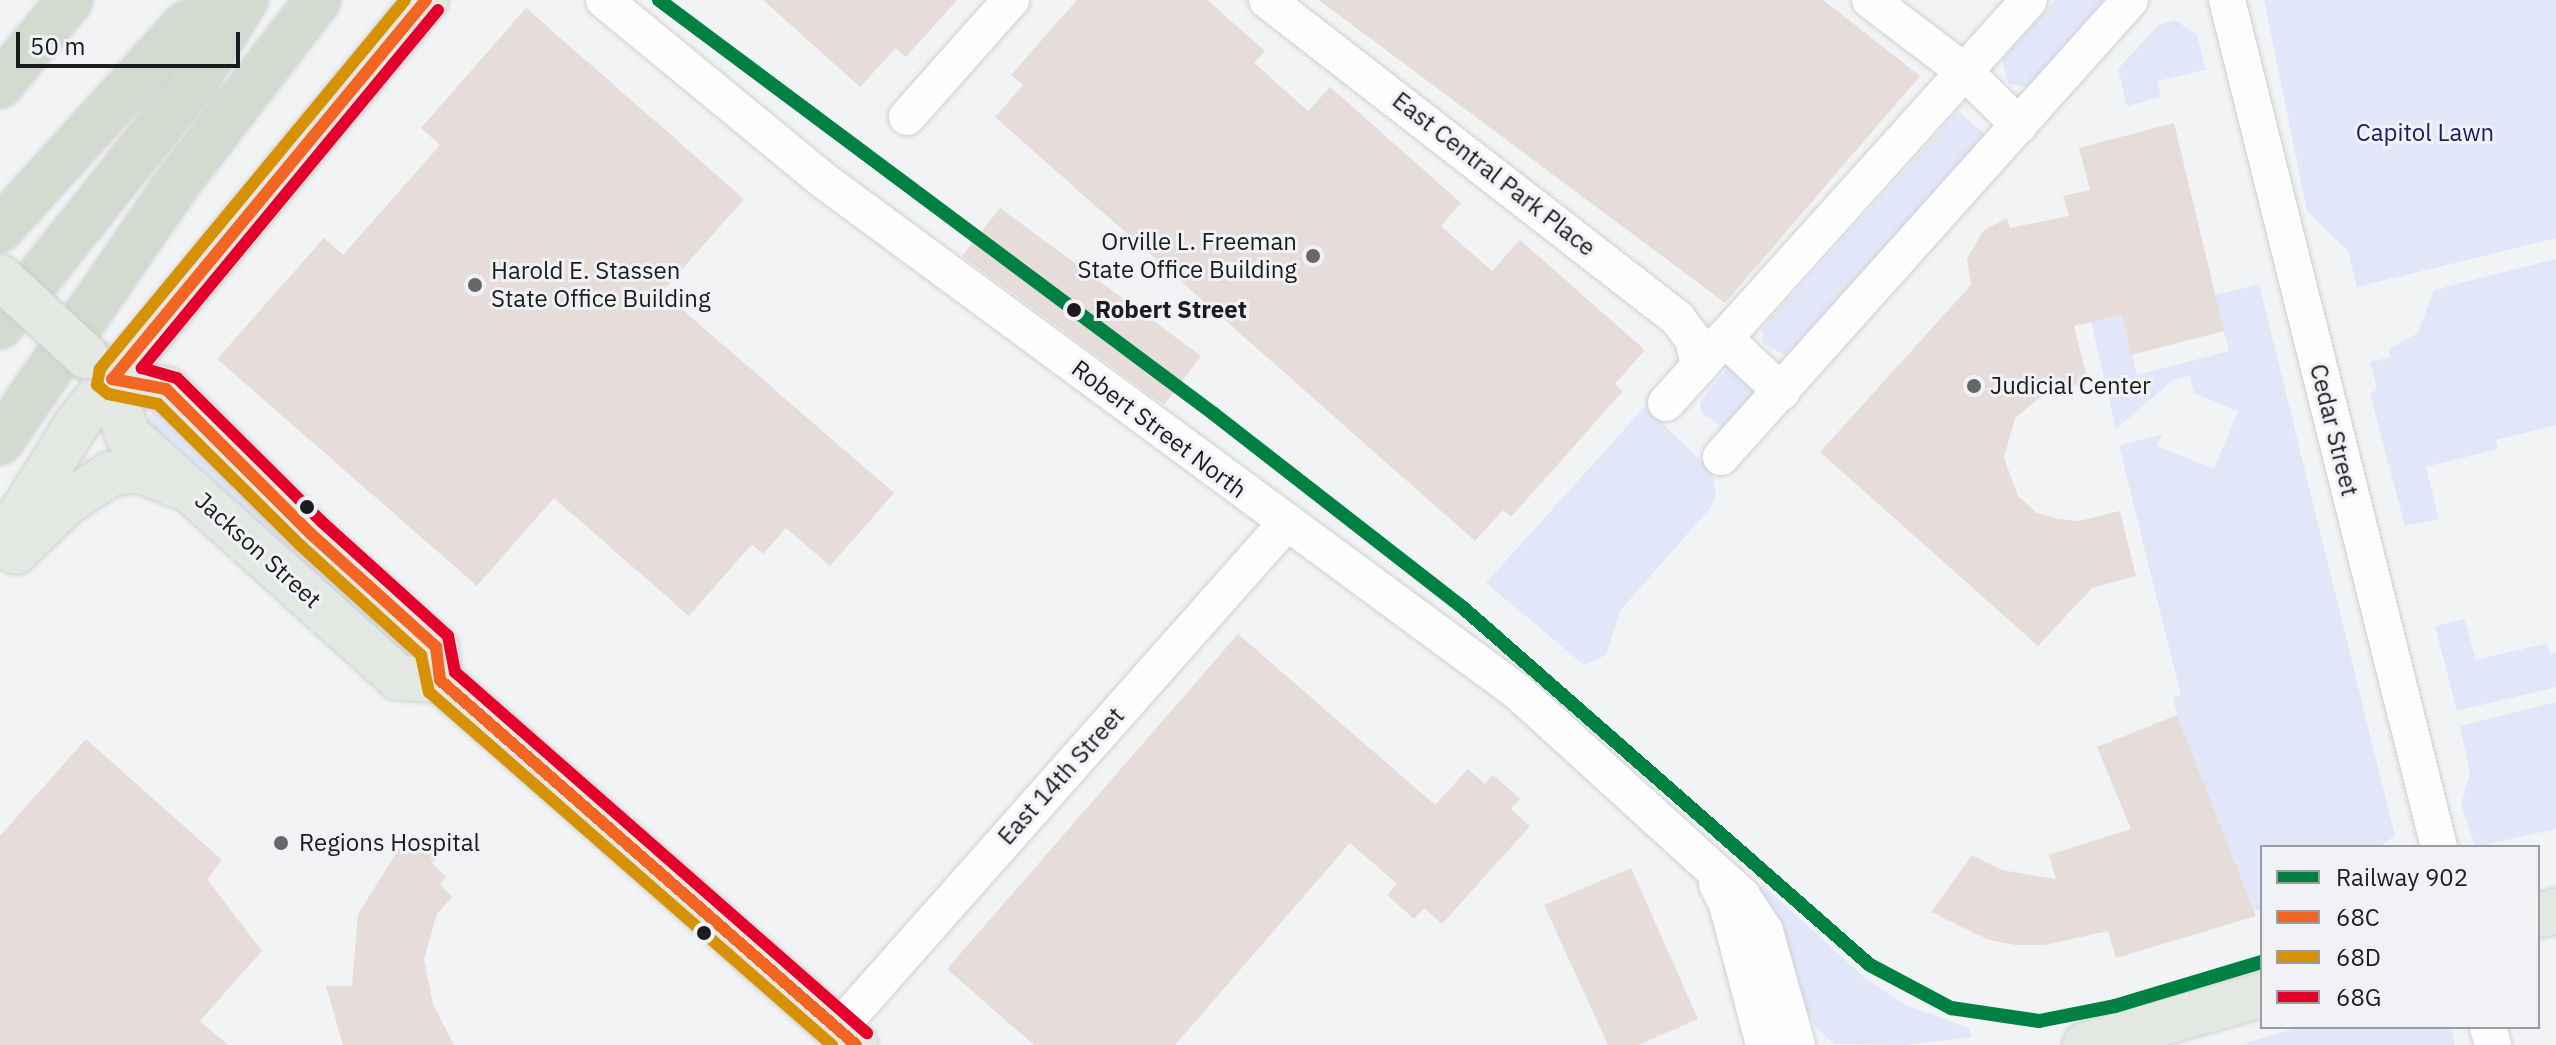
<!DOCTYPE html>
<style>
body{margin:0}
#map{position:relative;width:2556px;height:1045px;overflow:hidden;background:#f2f3f5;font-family:"IBM Plex Sans",sans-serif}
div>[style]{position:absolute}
.green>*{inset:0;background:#e1e7f8}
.building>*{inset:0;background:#e6dcda}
.roads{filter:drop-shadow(0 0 2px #d0d0d2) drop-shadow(0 0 2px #d0d0d2)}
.minor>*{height:36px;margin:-18px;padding:0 18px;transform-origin:18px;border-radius:18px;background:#fdfdfe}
.major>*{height:44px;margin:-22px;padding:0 22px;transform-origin:22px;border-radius:22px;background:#e4e8e2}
.highway>*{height:44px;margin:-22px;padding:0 22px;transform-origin:22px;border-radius:22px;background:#d4dad0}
.bridges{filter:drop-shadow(0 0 2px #cdcece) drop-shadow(0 0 2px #cdcece)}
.major-bridge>*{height:44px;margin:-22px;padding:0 22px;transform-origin:22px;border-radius:22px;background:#e4e8e2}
.bus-1>*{height:12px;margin:-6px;padding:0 6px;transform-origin:6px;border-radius:6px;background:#f26522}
.bus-2>*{height:12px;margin:-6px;padding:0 6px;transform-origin:6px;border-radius:6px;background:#d69104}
.bus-3>*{height:12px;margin:-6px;padding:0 6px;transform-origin:6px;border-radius:6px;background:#e4002b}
.rail-1>*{height:14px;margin:-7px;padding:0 7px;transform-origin:7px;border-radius:7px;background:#008144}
.dots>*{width:22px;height:22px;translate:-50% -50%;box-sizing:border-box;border:4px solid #f1f2f6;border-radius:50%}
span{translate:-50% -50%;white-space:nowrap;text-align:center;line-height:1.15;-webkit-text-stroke:6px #f1f2f6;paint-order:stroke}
.park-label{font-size:24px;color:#192263}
.street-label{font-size:24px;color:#1c1c1e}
.poi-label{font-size:24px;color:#1c1c1e}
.right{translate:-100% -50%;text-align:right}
.left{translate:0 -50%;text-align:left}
.stop-label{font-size:24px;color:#1c1c1e;font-weight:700}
.legend{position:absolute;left:2260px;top:845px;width:280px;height:184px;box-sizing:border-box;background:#f1f2f6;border:2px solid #9c9ca0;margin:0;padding:10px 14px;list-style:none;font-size:24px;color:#1c1c1e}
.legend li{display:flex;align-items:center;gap:16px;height:40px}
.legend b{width:40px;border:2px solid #9c9ca0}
.scale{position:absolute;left:16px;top:32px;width:224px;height:36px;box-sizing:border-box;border:4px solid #1c1c1e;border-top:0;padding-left:10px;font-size:24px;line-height:28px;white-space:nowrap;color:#1c1c1e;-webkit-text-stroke:6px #f1f2f6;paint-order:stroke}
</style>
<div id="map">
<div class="green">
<div style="clip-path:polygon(2055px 0,2113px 0,2028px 87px,2008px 84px,2002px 59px)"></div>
<div style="clip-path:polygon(2264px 0,2556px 0,2556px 238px,2357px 287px,2348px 251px,2307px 211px)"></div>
<div style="clip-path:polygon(2175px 20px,2197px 35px,2206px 70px,2157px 81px,2161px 97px,2127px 106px,2118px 69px,2158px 25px)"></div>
<div style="clip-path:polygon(1958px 111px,1988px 137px,1789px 358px,1763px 343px,1762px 328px)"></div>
<div style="clip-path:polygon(2556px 259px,2556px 425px,2496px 440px,2498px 449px,2426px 467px,2439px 519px,2405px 526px,2370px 394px,2377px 389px,2370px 362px,2390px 357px,2389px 349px,2418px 333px,2434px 290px)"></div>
<div style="clip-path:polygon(2259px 284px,2395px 836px,2378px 847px,2262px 847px,2262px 909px,2254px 911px,2177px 715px,2173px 697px,2181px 695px,2119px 446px,2162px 434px,2157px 446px,2214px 469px,2238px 411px,2194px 393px,2190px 376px,2173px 380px,2116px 429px,2089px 312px,2093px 302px,2099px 321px,2122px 315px,2137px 375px,2229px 351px,2214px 295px)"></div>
<div style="clip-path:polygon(1730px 365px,1761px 386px,1724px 428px,1701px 412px,1700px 402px)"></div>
<div style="clip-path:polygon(1658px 392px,1656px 410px,1661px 422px,1712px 472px,1716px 494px,1711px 507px,1620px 611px,1606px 655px,1584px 665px,1486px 583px)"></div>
<div style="clip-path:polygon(159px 406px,421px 655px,414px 662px,143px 424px)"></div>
<div style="clip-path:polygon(2464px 619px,2476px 660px,2547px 643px,2550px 654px,2556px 653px,2556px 687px,2457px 711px,2435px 626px)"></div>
<div style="clip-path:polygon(2556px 702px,2556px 829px,2475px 847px,2461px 804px,2470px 773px,2460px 726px)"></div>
<div style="clip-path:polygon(1763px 885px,1865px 978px,1906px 1005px,1969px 1028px,1972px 1037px,1905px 1045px,1834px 1044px,1815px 1026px,1794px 988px,1757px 889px)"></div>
<div style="clip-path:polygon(2300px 1027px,2450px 1027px,2455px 1045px,2239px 1045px)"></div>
</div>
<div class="building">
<div style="clip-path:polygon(763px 0,957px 0,906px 57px,896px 48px,860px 87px)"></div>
<div style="clip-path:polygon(1077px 0,1207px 0,1265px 51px,1254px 63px,1308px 111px,1330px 87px,1461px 203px,1441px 226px,1492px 271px,1520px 240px,1645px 350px,1615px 384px,1623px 391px,1511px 517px,1503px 510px,1475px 541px,995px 117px,1023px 85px,1011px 75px)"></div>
<div style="clip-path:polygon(1319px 0,1823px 0,1920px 76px,1725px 303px)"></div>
<div style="clip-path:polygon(526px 8px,744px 199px,662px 292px,894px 493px,830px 566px,786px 528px,763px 554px,752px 544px,689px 616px,554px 498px,477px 586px,217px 359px,324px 238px,343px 255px,440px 145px,421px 128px)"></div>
<div style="clip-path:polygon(2174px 123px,2224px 331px,2131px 355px,2122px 315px,2074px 326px,2088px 382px,2048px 391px,2015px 418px,2004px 458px,2018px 496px,2037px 513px,2058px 519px,2079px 521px,2120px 511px,2136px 576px,2092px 588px,2038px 646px,1820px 452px,1971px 285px,1967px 259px,1983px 231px,2007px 218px,2010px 228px,2069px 216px,2063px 196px,2090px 190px,2079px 148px)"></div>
<div style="clip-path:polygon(1000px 208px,1201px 356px,1164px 405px,962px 256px)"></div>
<div style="clip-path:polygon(1238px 634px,1435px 805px,1468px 769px,1485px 784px,1493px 775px,1520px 799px,1511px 809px,1530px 826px,1442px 924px,1424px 908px,1414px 919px,1387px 895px,1397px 884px,1350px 843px,1175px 1045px,1034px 1045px,947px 969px)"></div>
<div style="clip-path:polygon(2177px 715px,2256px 916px,2116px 958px,2108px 931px,2045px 945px,2016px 945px,1989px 940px,1931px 912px,1972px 855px,2001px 870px,2056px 879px,2049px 855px,2131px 829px,2097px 747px)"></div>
<div style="clip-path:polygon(86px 739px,222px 860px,207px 879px,262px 951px,200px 1021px,228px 1045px,0 1045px,0 836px)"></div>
<div style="clip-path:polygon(419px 837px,436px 859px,432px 863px,446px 877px,440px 884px,452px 897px,437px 914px,424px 959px,433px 1004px,454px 1045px,343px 1045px,326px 986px,352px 986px,358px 914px,400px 847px,407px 853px)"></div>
<div style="clip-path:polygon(1631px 868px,1698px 1019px,1638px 1045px,1608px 1045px,1544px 905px)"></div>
</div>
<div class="roads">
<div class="minor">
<div style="left:604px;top:0;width:283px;rotate:39.4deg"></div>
<div style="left:823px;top:180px;width:863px;rotate:36.38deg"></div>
<div style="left:1518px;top:692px;width:303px;rotate:42.3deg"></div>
<div style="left:1742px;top:896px;width:42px;rotate:56.7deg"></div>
<div style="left:1765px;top:931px;width:118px;rotate:74.3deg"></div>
<div style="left:1267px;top:0;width:519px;rotate:37.8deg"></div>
<div style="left:1677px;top:318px;width:26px;rotate:53deg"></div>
<div style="left:1693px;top:339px;width:28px;rotate:77deg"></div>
<div style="left:1870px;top:0;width:119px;rotate:37.2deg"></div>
<div style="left:1965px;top:72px;width:76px;rotate:44.5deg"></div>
<div style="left:2227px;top:0;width:873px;rotate:75.95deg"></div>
<div style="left:907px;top:117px;width:157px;rotate:-48.4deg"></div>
<div style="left:1724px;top:338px;width:79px;rotate:43deg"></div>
<div style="left:1666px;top:403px;width:542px;rotate:-47.99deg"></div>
<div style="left:1721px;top:457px;width:613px;rotate:-48.17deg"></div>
<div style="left:1717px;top:884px;width:22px;rotate:63deg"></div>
<div style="left:1727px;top:904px;width:146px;rotate:75.3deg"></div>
<div style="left:2488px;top:1027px;width:19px;rotate:74deg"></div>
<div style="left:837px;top:1030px;width:679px;rotate:-48.46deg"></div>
</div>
<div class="major">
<div style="left:94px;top:363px;width:24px;rotate:42deg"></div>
<div style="left:112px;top:379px;width:55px;rotate:10.5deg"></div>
<div style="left:166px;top:389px;width:205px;rotate:45deg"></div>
<div style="left:311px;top:534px;width:169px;rotate:42.1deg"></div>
<div style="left:436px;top:647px;width:33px;rotate:83deg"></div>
<div style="left:112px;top:379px;width:57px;rotate:74.7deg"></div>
<div style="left:127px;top:434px;width:365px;rotate:41.9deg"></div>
<div style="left:399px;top:678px;width:41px;rotate:2.8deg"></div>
<div style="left:440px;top:680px;width:553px;rotate:41.26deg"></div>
<div style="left:0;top:547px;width:147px;rotate:-58deg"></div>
<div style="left:78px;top:422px;width:547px;rotate:-50.49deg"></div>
<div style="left:16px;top:552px;width:69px;rotate:-44.4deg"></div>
<div style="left:65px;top:504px;width:54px;rotate:-33.7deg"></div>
<div style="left:110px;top:474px;width:29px;rotate:-8deg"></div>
<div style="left:139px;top:470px;width:42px;rotate:22.3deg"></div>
<div style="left:2538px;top:916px;width:19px;rotate:-16deg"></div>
<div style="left:2085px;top:1045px;width:184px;rotate:-15.8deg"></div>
</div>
<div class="highway">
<div style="left:0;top:85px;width:110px;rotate:-50.5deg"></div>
<div style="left:0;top:229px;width:274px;rotate:-47.8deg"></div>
<div style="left:184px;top:26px;width:50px;rotate:-31.2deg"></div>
<div style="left:0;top:326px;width:317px;rotate:-51.5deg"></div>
<div style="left:197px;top:78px;width:92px;rotate:-58.4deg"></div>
<div style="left:0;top:442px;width:316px;rotate:-55.6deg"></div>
<div style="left:179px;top:181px;width:228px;rotate:-52.5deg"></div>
</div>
</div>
<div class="bridges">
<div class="major-bridge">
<div style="left:0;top:277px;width:117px;rotate:42.6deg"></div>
</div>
</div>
<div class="bus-1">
<div style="left:426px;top:0;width:492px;rotate:129.6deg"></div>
<div style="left:112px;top:379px;width:55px;rotate:10.5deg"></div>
<div style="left:166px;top:389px;width:205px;rotate:45deg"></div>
<div style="left:311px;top:534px;width:169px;rotate:42.1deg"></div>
<div style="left:436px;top:647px;width:33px;rotate:83deg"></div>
<div style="left:440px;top:680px;width:553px;rotate:41.26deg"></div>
</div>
<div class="bus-2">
<div style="left:405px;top:0;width:479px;rotate:129.6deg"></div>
<div style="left:100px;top:369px;width:16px;rotate:101deg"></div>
<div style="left:97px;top:385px;width:14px;rotate:39deg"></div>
<div style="left:108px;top:394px;width:51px;rotate:11.3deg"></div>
<div style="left:158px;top:404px;width:200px;rotate:44.8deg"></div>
<div style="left:300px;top:545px;width:164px;rotate:42.3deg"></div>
<div style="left:421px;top:655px;width:38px;rotate:78deg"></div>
<div style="left:429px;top:692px;width:536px;rotate:41.22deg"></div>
</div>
<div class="bus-3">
<div style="left:438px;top:10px;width:465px;rotate:129.6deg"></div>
<div style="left:142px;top:368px;width:36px;rotate:16deg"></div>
<div style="left:177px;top:378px;width:204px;rotate:44.8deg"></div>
<div style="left:322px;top:522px;width:170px;rotate:42.1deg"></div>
<div style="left:448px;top:636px;width:37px;rotate:79deg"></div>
<div style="left:455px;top:672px;width:548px;rotate:41.23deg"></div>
</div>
<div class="rail-1">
<div style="left:659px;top:0;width:692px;rotate:36.72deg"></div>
<div style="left:1214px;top:414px;width:313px;rotate:37.9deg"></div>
<div style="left:1461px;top:606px;width:544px;rotate:41.28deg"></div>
<div style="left:1870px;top:965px;width:92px;rotate:28deg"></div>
<div style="left:1951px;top:1008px;width:89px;rotate:8.4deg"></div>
<div style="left:2039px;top:1021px;width:77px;rotate:-11.2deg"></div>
<div style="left:2115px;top:1006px;width:153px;rotate:-16.7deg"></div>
</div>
<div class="dots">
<div style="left:1313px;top:256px;background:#676769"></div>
<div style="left:475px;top:285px;background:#676769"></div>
<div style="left:1074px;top:310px;background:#1c1c1e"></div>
<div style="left:1974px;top:386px;background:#676769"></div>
<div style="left:307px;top:507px;background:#1c1c1e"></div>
<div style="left:281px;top:843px;background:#676769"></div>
<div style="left:704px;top:933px;background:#1c1c1e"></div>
</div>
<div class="park-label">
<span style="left:2425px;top:133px">Capitol Lawn</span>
</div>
<div class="street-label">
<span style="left:1494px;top:174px;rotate:38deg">East Central Park Place</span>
<span style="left:1159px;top:429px;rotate:37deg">Robert Street North</span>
<span style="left:2334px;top:430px;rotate:76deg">Cedar Street</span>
<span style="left:258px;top:550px;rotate:42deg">Jackson Street</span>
<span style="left:1061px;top:776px;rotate:-48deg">East 14th Street</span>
</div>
<div class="poi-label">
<span class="right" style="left:1297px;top:256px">Orville L. Freeman<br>State Office Building</span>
<span class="left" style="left:491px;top:285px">Harold E. Stassen<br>State Office Building</span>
<span class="left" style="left:1990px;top:386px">Judicial Center</span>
<span class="left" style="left:299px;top:843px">Regions Hospital</span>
</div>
<div class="stop-label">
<span class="left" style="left:1095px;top:310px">Robert Street</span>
</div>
<ul class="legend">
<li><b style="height:10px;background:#008144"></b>Railway 902</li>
<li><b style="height:10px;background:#f26522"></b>68C</li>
<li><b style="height:10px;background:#d69104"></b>68D</li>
<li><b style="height:10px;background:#e4002b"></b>68G</li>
</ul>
<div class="scale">50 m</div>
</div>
